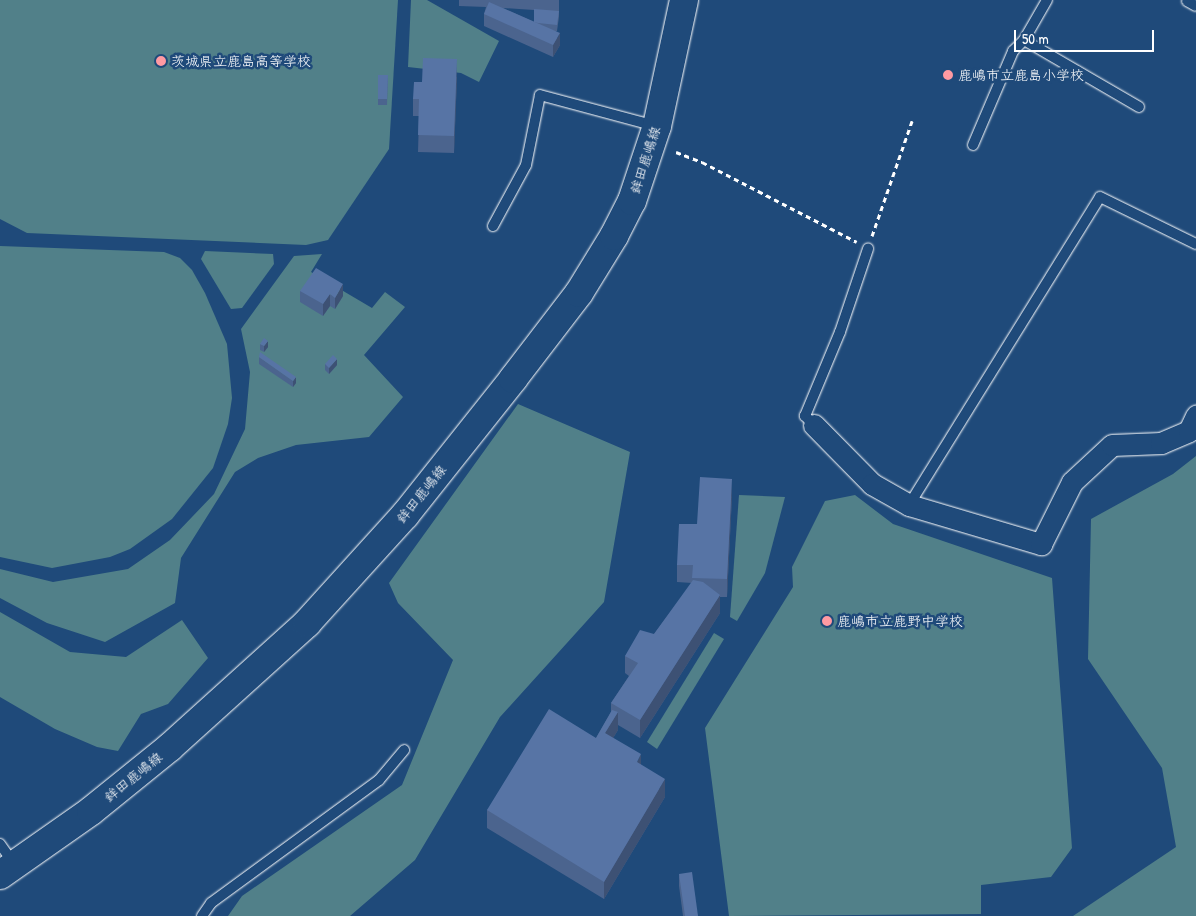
<!DOCTYPE html>
<meta charset="utf-8">
<style>
body{margin:0}
#map{position:relative;width:1196px;height:916px;overflow:hidden;background:#1f4a7a;font-family:"Patrick Hand","Klee One",sans-serif}
div>[style]{position:absolute}
.green>*{inset:0;background:#518089}
.path>*{height:3px;margin-top:-1.5px;transform-origin:0;background:repeating-linear-gradient(90deg,#fff 0 5px,transparent 0 9px)}
.roads{filter:drop-shadow(0 0 1px #fff) drop-shadow(0 0 1px #fff)}
.lane>*{height:10px;margin:-5px;padding:0 5px;transform-origin:5px;border-radius:5px;background:#1f4a7a}
.street>*{height:21px;margin:-10.5px;padding:0 10.5px;transform-origin:10.5px;border-radius:10.5px;background:#1f4a7a}
.secondary>*{height:28px;margin:-14px;padding:0 14px;transform-origin:14px;border-radius:14px;background:#1f4a7a}
.wall>*{inset:0;background:#4b648e}
.shaded-wall>*{inset:0;background:#3d5174}
.building>*{inset:0;background:#5774a5}
.dots>*{width:14px;height:14px;translate:-50% -50%;box-sizing:border-box;border:2px solid #1f4a7a;border-radius:50%}
span{translate:-50% -50%;white-space:nowrap;text-align:center;line-height:1.15;-webkit-text-stroke:5px #1f4a7a;paint-order:stroke}
.poi-label{font-size:14px;color:#fff}
.left{translate:0 -50%;text-align:left}
.street-label{font-size:14px;color:#fff}
.scale{position:absolute;left:1014px;top:30px;width:140px;height:22px;box-sizing:border-box;border:2px solid #fff;border-top:0;padding-left:6px;font-size:15px;line-height:18px;white-space:nowrap;color:#fff;-webkit-text-stroke:4px #1f4a7a;paint-order:stroke}
</style>
<div id="map">
<div class="green">
<div style="clip-path:polygon(0 0,398px 0,389px 149px,328px 240px,306px 245px,27px 233px,0 219px)"></div>
<div style="clip-path:polygon(411px 0,427px 0,499px 41px,479px 82px,461px 73px,408px 67px)"></div>
<div style="clip-path:polygon(0 246px,164px 252px,180px 258px,192px 270px,205px 293px,227px 344px,232px 398px,228px 424px,213px 468px,172px 519px,130px 549px,110px 557px,52px 568px,0 557px)"></div>
<div style="clip-path:polygon(205px 251px,273px 254px,274px 264px,242px 308px,231px 309px,201px 259px)"></div>
<div style="clip-path:polygon(322px 254px,311px 272px,372px 308px,385px 292px,405px 307px,364px 355px,403px 397px,369px 437px,296px 445px,258px 458px,235px 472px,181px 558px,175px 603px,105px 642px,47px 623px,0 598px,0 569px,53px 582px,128px 569px,170px 540px,214px 494px,245px 429px,250px 372px,241px 329px,294px 256px)"></div>
<div style="clip-path:polygon(518px 404px,630px 452px,604px 602px,500px 717px,415px 860px,350px 916px,228px 916px,242px 896px,402px 785px,453px 660px,398px 603px,389px 583px)"></div>
<div style="clip-path:polygon(1196px 456px,1196px 916px,1073px 916px,1176px 847px,1162px 768px,1088px 659px,1091px 519px,1173px 474px)"></div>
<div style="clip-path:polygon(739px 495px,785px 497px,765px 573px,737px 621px,730px 617px)"></div>
<div style="clip-path:polygon(855px 495px,893px 524px,1052px 578px,1072px 848px,1051px 877px,981px 885px,981px 914px,729px 916px,705px 728px,793px 587px,792px 567px,825px 501px)"></div>
<div style="clip-path:polygon(0 612px,70px 652px,126px 657px,182px 620px,208px 658px,168px 704px,141px 714px,118px 751px,97px 747px,55px 729px,0 697px)"></div>
<div style="clip-path:polygon(714px 633px,724px 639px,657px 749px,647px 742px)"></div>
</div>
<div class="path">
<div style="left:676px;top:152px;width:28px;rotate:21deg"></div>
<div style="left:702px;top:162px;width:174px;rotate:27.3deg"></div>
<div style="left:872px;top:236px;width:122px;rotate:-70.8deg"></div>
</div>
<div class="roads">
<div class="lane">
<div style="left:1187px;top:1px;width:10px;rotate:29deg"></div>
<div style="left:1024px;top:40px;width:133px;rotate:30.2deg"></div>
<div style="left:973px;top:145px;width:102px;rotate:-66.9deg"></div>
<div style="left:1013px;top:51px;width:16px;rotate:-45deg"></div>
<div style="left:1024px;top:40px;width:46px;rotate:-60.1deg"></div>
<div style="left:493px;top:226px;width:69px;rotate:-61.6deg"></div>
<div style="left:526px;top:165px;width:71px;rotate:-78.7deg"></div>
<div style="left:540px;top:95px;width:120px;rotate:15deg"></div>
<div style="left:814px;top:425px;width:13px;rotate:-135deg"></div>
<div style="left:805px;top:416px;width:91px;rotate:-67.4deg"></div>
<div style="left:840px;top:332px;width:88px;rotate:-71.4deg"></div>
<div style="left:909px;top:505px;width:362px;rotate:-58.2deg"></div>
<div style="left:1100px;top:197px;width:107px;rotate:26.1deg"></div>
<div style="left:0;top:844px;width:24px;rotate:55deg"></div>
<div style="left:202px;top:916px;width:16px;rotate:-55deg"></div>
<div style="left:211px;top:903px;width:208px;rotate:-36.2deg"></div>
<div style="left:379px;top:780px;width:39px;rotate:-50deg"></div>
</div>
<div class="street">
<div style="left:814px;top:425px;width:83px;rotate:45.5deg"></div>
<div style="left:872px;top:484px;width:43px;rotate:29.6deg"></div>
<div style="left:909px;top:505px;width:138px;rotate:16.5deg"></div>
<div style="left:1041px;top:544px;width:69px;rotate:-63.4deg"></div>
<div style="left:1072px;top:482px;width:54px;rotate:-42.8deg"></div>
<div style="left:1112px;top:445px;width:49px;rotate:-2.3deg"></div>
<div style="left:1161px;top:443px;width:30px;rotate:-23deg"></div>
<div style="left:1189px;top:431px;width:17px;rotate:-65deg"></div>
</div>
<div class="secondary">
<div style="left:0;top:875px;width:111px;rotate:-35.1deg"></div>
<div style="left:91px;top:811px;width:102px;rotate:-39deg"></div>
<div style="left:170px;top:747px;width:185px;rotate:-42.1deg"></div>
<div style="left:307px;top:623px;width:146px;rotate:-47.8deg"></div>
<div style="left:405px;top:515px;width:174px;rotate:-51.5deg"></div>
<div style="left:513px;top:379px;width:108px;rotate:-52.5deg"></div>
<div style="left:579px;top:293px;width:67px;rotate:-58.4deg"></div>
<div style="left:614px;top:236px;width:39px;rotate:-63deg"></div>
<div style="left:632px;top:201px;width:79px;rotate:-71.6deg"></div>
<div style="left:657px;top:126px;width:129px;rotate:-77.9deg"></div>
</div>
</div>
<div class="wall">
<div style="clip-path:polygon(evenodd,459px 0,559px 0,559px 17px,557px 31px,554px 31px,560px 45px,553px 57px,484px 26px,484px 14px,486px 7px,459px 6px,459px 0,503px 8px,534px 10px,534px 22px,503px 8px)"></div>
<div style="clip-path:polygon(378px 75px,388px 75px,387px 105px,378px 105px)"></div>
<div style="clip-path:polygon(457px 77px,454px 153px,418px 152px,419px 116px,413px 116px,413px 99px,422px 82px)"></div>
<div style="clip-path:polygon(300px 291px,343px 296px,335px 309px,330px 306px,323px 316px,300px 302px)"></div>
<div style="clip-path:polygon(260px 344px,268px 347px,264px 352px,260px 350px)"></div>
<div style="clip-path:polygon(259px 357px,296px 383px,293px 387px,259px 364px)"></div>
<div style="clip-path:polygon(325px 364px,337px 365px,329px 374px,325px 370px)"></div>
<div style="clip-path:polygon(732px 496px,727px 597px,720px 597px,720px 613px,640px 738px,618px 725px,618px 730px,613px 738px,641px 765px,665px 797px,604px 899px,487px 828px,487px 810px,596px 738px,611px 712px,611px 703px,629px 676px,625px 673px,625px 656px,654px 634px,692px 583px,677px 582px,677px 565px,697px 524px)"></div>
<div style="clip-path:polygon(679px 874px,698px 916px,683px 916px,679px 886px)"></div>
</div>
<div class="shaded-wall">
<div style="clip-path:polygon(560px 33px,560px 45px,553px 57px,553px 45px)"></div>
<div style="clip-path:polygon(457px 59px,457px 77px,454px 153px,454px 136px)"></div>
<div style="clip-path:polygon(343px 284px,343px 296px,335px 309px,335px 298px)"></div>
<div style="clip-path:polygon(330px 294px,330px 306px,323px 316px,323px 304px)"></div>
<div style="clip-path:polygon(268px 341px,268px 347px,264px 352px,264px 346px)"></div>
<div style="clip-path:polygon(337px 359px,337px 365px,329px 374px,329px 368px)"></div>
<div style="clip-path:polygon(296px 377px,296px 383px,293px 387px,293px 381px)"></div>
<div style="clip-path:polygon(732px 479px,732px 496px,727px 597px,727px 579px)"></div>
<div style="clip-path:polygon(720px 595px,720px 613px,640px 738px,640px 720px)"></div>
<div style="clip-path:polygon(618px 712px,618px 730px,605px 751px,605px 733px)"></div>
<div style="clip-path:polygon(641px 754px,641px 772px,637px 762px)"></div>
<div style="clip-path:polygon(665px 779px,665px 797px,604px 899px,604px 882px)"></div>
</div>
<div class="building">
<div style="clip-path:polygon(489px 2px,560px 33px,553px 45px,484px 14px)"></div>
<div style="clip-path:polygon(534px 9px,559px 11px,557px 25px,538px 23px,534px 22px)"></div>
<div style="clip-path:polygon(423px 58px,457px 59px,454px 136px,418px 135px,419px 99px,413px 99px,414px 82px,422px 82px)"></div>
<div style="clip-path:polygon(378px 75px,388px 75px,387px 99px,378px 99px)"></div>
<div style="clip-path:polygon(316px 268px,343px 284px,335px 298px,330px 294px,323px 304px,300px 291px)"></div>
<div style="clip-path:polygon(264px 338px,268px 341px,264px 346px,260px 344px)"></div>
<div style="clip-path:polygon(260px 352px,296px 377px,293px 381px,259px 357px)"></div>
<div style="clip-path:polygon(333px 355px,337px 359px,329px 368px,325px 364px)"></div>
<div style="clip-path:polygon(700px 477px,732px 479px,727px 579px,692px 578px,693px 565px,677px 565px,679px 524px,697px 524px)"></div>
<div style="clip-path:polygon(693px 580px,703px 582px,720px 595px,640px 720px,611px 703px,638px 663px,625px 656px,640px 630px,654px 634px)"></div>
<div style="clip-path:polygon(549px 709px,596px 738px,612px 710px,618px 712px,605px 733px,641px 754px,637px 762px,665px 779px,604px 882px,487px 810px)"></div>
<div style="clip-path:polygon(692px 872px,698px 916px,685px 916px,679px 874px)"></div>
</div>
<div class="dots">
<div style="left:161px;top:61px;background:#ff9aa2"></div>
<div style="left:948px;top:75px;background:#ff9aa2"></div>
<div style="left:827px;top:621px;background:#ff9aa2"></div>
</div>
<div class="poi-label">
<span class="left" style="left:171px;top:61px">茨城県立鹿島高等学校</span>
<span class="left" style="left:958px;top:75px">鹿嶋市立鹿島小学校</span>
<span class="left" style="left:837px;top:621px">鹿嶋市立鹿野中学校</span>
</div>
<div class="street-label">
<span style="left:645px;top:160px;rotate:-72deg">鉾田鹿嶋線</span>
<span style="left:421px;top:494px;rotate:-51deg">鉾田鹿嶋線</span>
<span style="left:133px;top:777px;rotate:-39deg">鉾田鹿嶋線</span>
</div>
<div class="scale">50 m</div>
</div>
